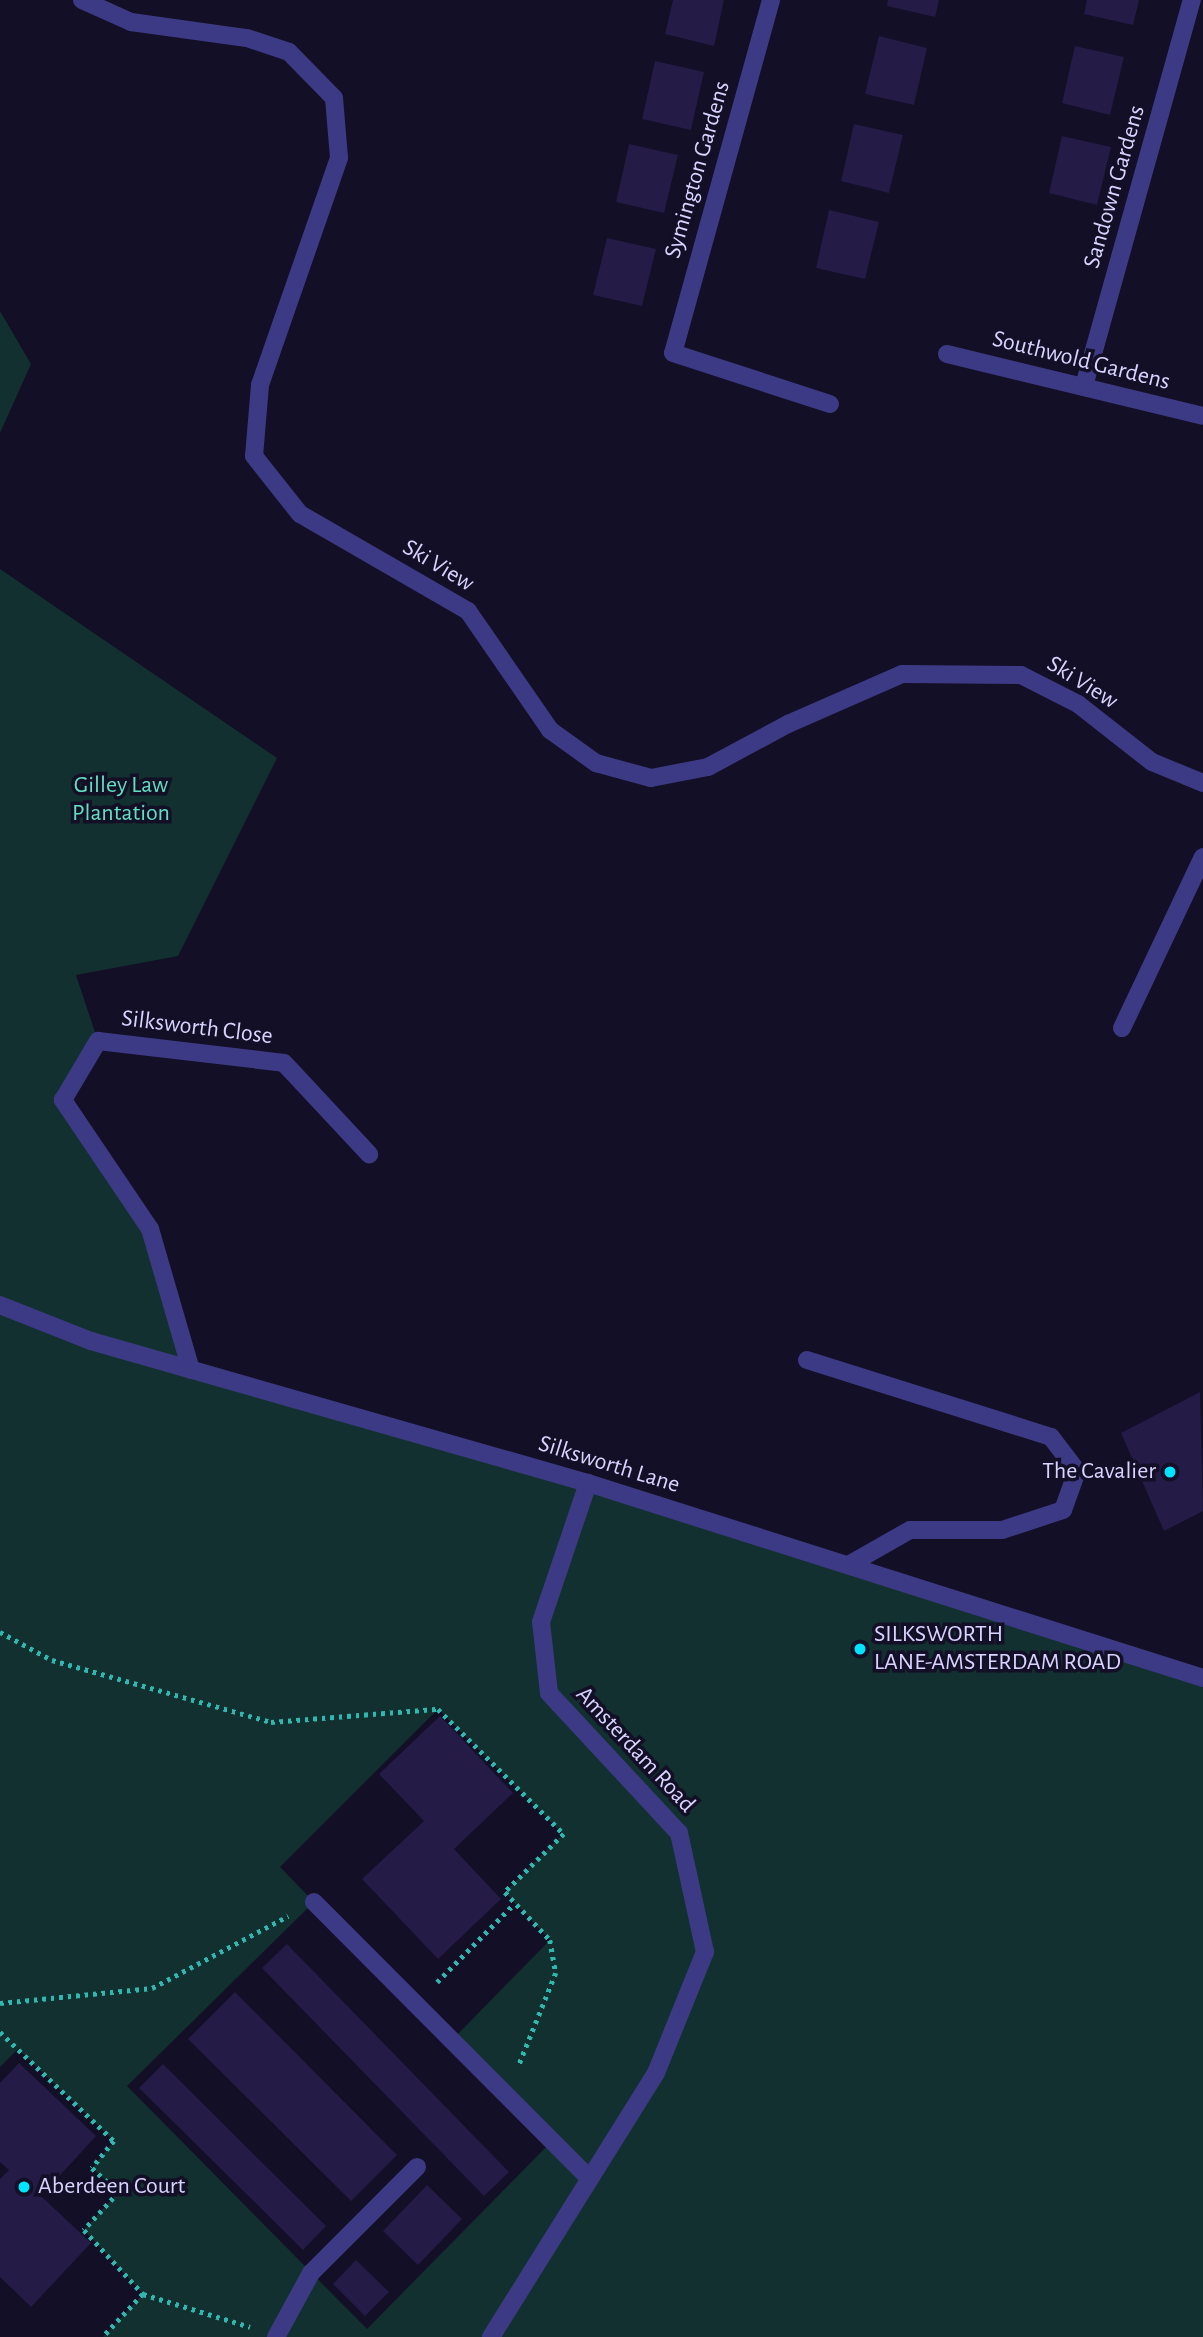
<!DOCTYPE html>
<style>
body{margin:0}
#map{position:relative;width:1203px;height:2337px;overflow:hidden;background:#130f26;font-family:"Alegreya Sans",sans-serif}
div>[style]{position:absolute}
.green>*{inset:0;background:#12302f}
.building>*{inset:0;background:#241b47}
.path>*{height:4.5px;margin-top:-2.25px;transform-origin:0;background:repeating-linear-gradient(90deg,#2fb8b0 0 3.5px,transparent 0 8.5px)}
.service>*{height:18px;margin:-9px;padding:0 9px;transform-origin:9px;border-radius:9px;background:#3d3a85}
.minor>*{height:18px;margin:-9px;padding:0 9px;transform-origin:9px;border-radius:9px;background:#3d3a85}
.tertiary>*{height:18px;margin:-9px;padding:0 9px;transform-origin:9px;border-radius:9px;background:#3d3a85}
.dots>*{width:19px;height:19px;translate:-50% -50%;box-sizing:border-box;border:4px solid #130f26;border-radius:50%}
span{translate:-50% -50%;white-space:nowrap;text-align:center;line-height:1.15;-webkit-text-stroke:7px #130f26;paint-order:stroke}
.street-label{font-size:24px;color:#d9d4ff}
.park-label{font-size:24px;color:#5fe0c0}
.poi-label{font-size:24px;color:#d9d4ff}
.right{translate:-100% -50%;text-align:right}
.left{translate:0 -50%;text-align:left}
</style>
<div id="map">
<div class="green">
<div style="clip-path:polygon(0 311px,31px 364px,0 433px)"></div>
<div style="clip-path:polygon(evenodd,0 569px,277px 758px,178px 956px,76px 975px,98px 1041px,63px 1100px,150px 1229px,191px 1370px,1203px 1678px,1203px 2337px,103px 2337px,143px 2294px,84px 2230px,118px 2192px,92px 2168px,114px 2141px,18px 2049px,0 2067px,0 569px,438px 1709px,563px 1834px,505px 1892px,550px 1940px,452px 2040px,552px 2141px,367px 2329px,127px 2086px,314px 1902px,280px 1867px,438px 1709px)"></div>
</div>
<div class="building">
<div style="clip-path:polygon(673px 0,724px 0,714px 46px,665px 34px)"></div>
<div style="clip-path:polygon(888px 0,939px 0,935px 17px,887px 6px)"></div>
<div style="clip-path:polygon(1087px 0,1139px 0,1133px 25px,1084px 14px)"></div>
<div style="clip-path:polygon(879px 36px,927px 48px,914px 105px,865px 94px)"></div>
<div style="clip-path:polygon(1075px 46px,1124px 57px,1110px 115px,1062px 103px)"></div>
<div style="clip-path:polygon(655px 61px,704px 72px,691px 130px,642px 119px)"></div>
<div style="clip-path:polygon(854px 124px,903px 135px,889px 193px,841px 181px)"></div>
<div style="clip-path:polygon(1062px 136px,1111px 147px,1097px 205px,1049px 193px)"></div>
<div style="clip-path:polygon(629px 144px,678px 155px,664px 213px,616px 202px)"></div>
<div style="clip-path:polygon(829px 210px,879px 222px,865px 279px,816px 268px)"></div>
<div style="clip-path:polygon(607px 238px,656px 249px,642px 306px,593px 295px)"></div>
<div style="clip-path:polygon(1200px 1392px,1203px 1511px,1164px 1531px,1121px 1433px)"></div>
<div style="clip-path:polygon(440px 1716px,513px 1793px,454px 1849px,501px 1899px,438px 1959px,362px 1879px,424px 1821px,379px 1774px)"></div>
<div style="clip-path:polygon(287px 1944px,509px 2172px,484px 2196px,262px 1968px)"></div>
<div style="clip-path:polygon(235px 1992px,397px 2155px,351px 2201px,188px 2039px)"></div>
<div style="clip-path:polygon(19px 2063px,96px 2136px,41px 2196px,91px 2243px,31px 2307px,0 2277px,0 2179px,9px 2170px,0 2162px,0 2083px)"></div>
<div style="clip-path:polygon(163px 2064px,326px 2226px,303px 2250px,139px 2088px)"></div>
<div style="clip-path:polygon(427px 2185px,462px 2219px,418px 2265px,383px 2231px)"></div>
<div style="clip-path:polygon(356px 2260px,389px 2292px,365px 2316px,333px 2284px)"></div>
</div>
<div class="path">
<div style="left:0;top:1632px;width:59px;rotate:28.3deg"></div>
<div style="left:52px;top:1660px;width:228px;rotate:15.8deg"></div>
<div style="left:271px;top:1722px;width:168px;rotate:-4.5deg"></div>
<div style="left:438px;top:1709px;width:177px;rotate:44.8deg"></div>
<div style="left:564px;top:1834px;width:83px;rotate:135.5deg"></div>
<div style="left:505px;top:1892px;width:66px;rotate:46.8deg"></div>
<div style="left:550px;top:1940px;width:34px;rotate:80deg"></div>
<div style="left:556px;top:1973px;width:99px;rotate:111.9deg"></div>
<div style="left:437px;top:1982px;width:111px;rotate:-45.4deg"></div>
<div style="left:0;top:2003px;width:153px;rotate:-5.6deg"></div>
<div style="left:152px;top:1988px;width:154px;rotate:-27.9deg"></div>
<div style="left:0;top:2032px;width:158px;rotate:43.7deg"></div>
<div style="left:114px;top:2141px;width:35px;rotate:129deg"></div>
<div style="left:92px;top:2168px;width:36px;rotate:42deg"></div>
<div style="left:119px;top:2192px;width:52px;rotate:132.6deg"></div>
<div style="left:84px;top:2230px;width:87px;rotate:47.3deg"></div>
<div style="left:143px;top:2294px;width:59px;rotate:132.9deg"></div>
<div style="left:143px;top:2294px;width:112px;rotate:17.1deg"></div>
</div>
<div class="service">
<div style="left:807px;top:1360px;width:256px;rotate:17.5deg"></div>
<div style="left:1051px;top:1437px;width:43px;rotate:52.6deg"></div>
<div style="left:1077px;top:1471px;width:41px;rotate:109.7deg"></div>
<div style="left:1063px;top:1510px;width:64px;rotate:161.8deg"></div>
<div style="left:1002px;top:1530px;width:92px;rotate:180deg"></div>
<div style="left:910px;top:1530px;width:67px;rotate:150.4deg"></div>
<div style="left:314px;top:1902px;width:388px;rotate:45.1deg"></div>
<div style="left:276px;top:2337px;width:73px;rotate:-61.3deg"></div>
<div style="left:311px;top:2273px;width:150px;rotate:-45deg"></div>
</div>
<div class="minor">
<div style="left:82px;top:0;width:54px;rotate:24.2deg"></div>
<div style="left:131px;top:22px;width:117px;rotate:7.9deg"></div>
<div style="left:247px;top:38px;width:44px;rotate:18.4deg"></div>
<div style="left:289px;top:52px;width:64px;rotate:45.6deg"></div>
<div style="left:334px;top:98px;width:60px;rotate:85.2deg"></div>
<div style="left:339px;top:158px;width:240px;rotate:109.2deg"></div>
<div style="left:260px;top:385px;width:71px;rotate:94.8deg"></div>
<div style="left:254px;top:456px;width:74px;rotate:51.6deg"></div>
<div style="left:300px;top:514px;width:194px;rotate:30deg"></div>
<div style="left:468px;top:611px;width:145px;rotate:55.4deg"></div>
<div style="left:550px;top:730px;width:57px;rotate:35.7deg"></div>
<div style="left:596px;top:763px;width:57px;rotate:15.3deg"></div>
<div style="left:651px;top:778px;width:58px;rotate:-10.9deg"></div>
<div style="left:708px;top:767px;width:91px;rotate:-28.3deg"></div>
<div style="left:788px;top:724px;width:124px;rotate:-23.7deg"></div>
<div style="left:902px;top:674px;width:119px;rotate:0.5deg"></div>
<div style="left:1021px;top:675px;width:64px;rotate:27deg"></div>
<div style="left:1078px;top:704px;width:94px;rotate:38.1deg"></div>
<div style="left:1152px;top:762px;width:55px;rotate:22.4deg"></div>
<div style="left:771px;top:0;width:366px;rotate:105.5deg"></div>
<div style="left:673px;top:353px;width:165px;rotate:18deg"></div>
<div style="left:947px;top:354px;width:263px;rotate:13.6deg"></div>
<div style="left:1084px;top:386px;width:401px;rotate:-74.4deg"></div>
<div style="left:1122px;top:1028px;width:189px;rotate:-64.7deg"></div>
<div style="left:191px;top:1370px;width:147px;rotate:-106.2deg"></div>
<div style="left:150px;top:1229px;width:156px;rotate:-124deg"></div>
<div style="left:63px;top:1100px;width:69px;rotate:-59.3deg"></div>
<div style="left:98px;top:1041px;width:187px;rotate:6.7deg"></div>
<div style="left:284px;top:1063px;width:125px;rotate:47deg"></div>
<div style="left:491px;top:2337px;width:311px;rotate:-58deg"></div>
<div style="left:656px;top:2073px;width:131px;rotate:-68deg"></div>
<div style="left:705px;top:1952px;width:122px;rotate:-102.3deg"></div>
<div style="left:679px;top:1833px;width:191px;rotate:-132.9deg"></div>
<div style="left:549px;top:1693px;width:71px;rotate:-96.4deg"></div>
<div style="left:541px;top:1622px;width:147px;rotate:-71.3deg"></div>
</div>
<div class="tertiary">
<div style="left:0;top:1305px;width:98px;rotate:21.6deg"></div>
<div style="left:91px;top:1341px;width:517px;rotate:15.95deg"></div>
<div style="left:588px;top:1483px;width:645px;rotate:17.59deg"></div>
</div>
<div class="dots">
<div style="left:1170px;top:1472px;background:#00e5ff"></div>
<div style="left:860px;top:1649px;background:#00e5ff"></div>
<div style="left:24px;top:2187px;background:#00e5ff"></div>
</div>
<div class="street-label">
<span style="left:698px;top:170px;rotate:-74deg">Symington Gardens</span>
<span style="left:1115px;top:187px;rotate:-74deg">Sandown Gardens</span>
<span style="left:1081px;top:361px;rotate:14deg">Southwold Gardens</span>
<span style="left:438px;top:566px;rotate:31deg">Ski View</span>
<span style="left:1082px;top:683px;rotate:32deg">Ski View</span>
<span style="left:197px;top:1028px;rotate:7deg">Silksworth Close</span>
<span style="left:609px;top:1465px;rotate:17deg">Silksworth Lane</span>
<span style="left:635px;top:1750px;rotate:47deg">Amsterdam Road</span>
</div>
<div class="park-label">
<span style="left:121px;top:800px">Gilley Law<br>Plantation</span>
</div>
<div class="poi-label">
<span class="right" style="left:1156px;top:1472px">The Cavalier</span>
<span class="left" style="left:874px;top:1649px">SILKSWORTH<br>LANE-AMSTERDAM ROAD</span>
<span class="left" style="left:38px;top:2187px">Aberdeen Court</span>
</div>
</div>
